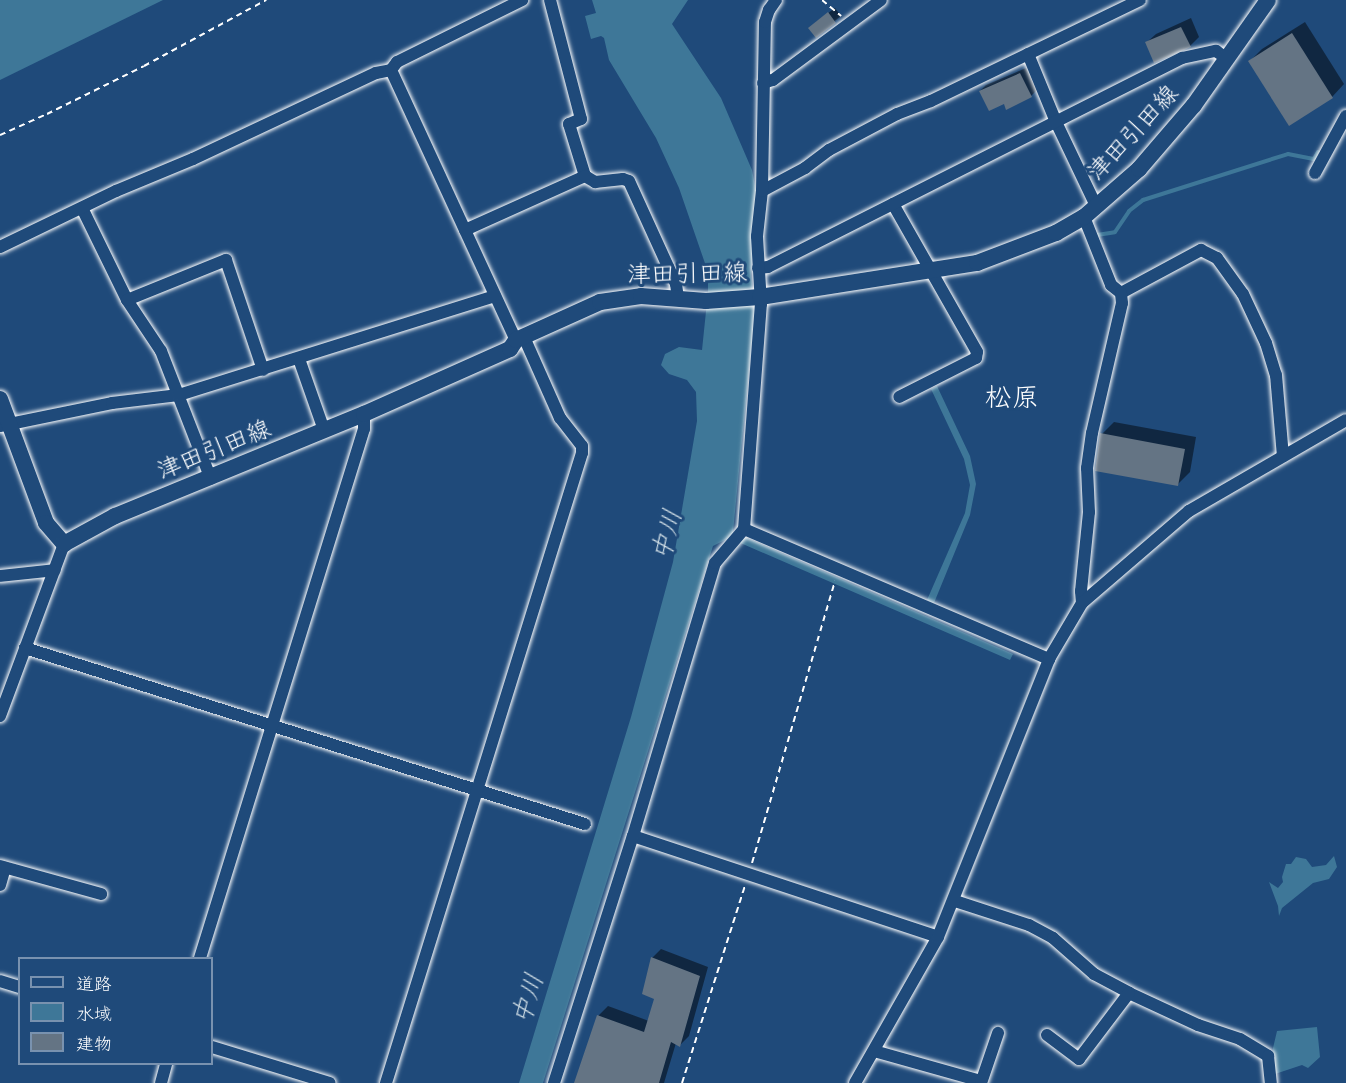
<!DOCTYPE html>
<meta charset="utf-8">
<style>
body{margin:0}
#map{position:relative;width:1346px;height:1083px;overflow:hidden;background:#1f4a7a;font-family:Caveat,"Klee One",sans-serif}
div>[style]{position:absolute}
.water>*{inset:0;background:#3e7798}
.shadow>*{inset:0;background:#0007}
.stream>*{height:4px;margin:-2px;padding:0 2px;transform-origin:2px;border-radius:2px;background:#3e7798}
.building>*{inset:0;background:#647484}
.path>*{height:2px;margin-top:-1px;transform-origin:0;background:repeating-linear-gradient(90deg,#fff 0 6px,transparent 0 10.5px)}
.roads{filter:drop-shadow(0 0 2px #fff) drop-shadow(0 0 2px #fff)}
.minor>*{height:12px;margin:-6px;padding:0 6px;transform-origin:6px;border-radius:6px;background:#1f4a7a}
.major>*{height:16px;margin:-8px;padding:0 8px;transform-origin:8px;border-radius:8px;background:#1f4a7a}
span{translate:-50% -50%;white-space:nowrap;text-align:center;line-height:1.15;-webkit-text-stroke:6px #1f4a7a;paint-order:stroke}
.street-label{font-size:24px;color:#fff}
.water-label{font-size:26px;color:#cfdde5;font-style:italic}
.quarter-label{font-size:27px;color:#fff}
.legend{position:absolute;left:18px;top:957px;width:195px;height:108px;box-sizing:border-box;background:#1f4a7a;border:2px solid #7992af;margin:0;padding:8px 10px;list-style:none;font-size:18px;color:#fff}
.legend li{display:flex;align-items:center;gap:12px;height:30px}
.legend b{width:30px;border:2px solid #7992af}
</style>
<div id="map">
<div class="water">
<div style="clip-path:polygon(0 0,163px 0,0 80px)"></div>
<div style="clip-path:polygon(592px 0,688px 0,672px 24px,721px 98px,752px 170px,757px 196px,751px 275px,755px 309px,733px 532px,1013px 654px,1010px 660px,729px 538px,713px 546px,543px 1083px,519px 1083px,631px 717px,673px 562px,697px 421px,696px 392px,687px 380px,669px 374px,661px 365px,665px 354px,679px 347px,702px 350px,708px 292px,708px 272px,679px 188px,656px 138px,609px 60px,604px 38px,601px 36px,591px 39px,585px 16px,596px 13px)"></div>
<div style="clip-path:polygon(937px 386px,970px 456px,976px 484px,970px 515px,934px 603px,927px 600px,965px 513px,970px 485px,964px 459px,931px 389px)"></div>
<div style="clip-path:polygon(1334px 856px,1337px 867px,1329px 879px,1313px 883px,1282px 908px,1279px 916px,1278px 906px,1269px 882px,1278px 888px,1283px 882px,1282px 877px,1286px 864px,1291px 864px,1296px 857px,1306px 859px,1312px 867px,1326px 865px)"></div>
<div style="clip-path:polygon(1317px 1027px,1320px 1057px,1308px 1068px,1302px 1065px,1275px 1074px,1273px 1048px,1277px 1031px)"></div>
</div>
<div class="shadow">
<div style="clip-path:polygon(835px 8px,841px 16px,816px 36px,816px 22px)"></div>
<div style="clip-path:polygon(1191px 18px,1199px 37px,1190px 46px,1146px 43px,1156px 34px)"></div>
<div style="clip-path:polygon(1305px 22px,1344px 84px,1332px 97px,1250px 61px,1262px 49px)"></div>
<div style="clip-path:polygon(1026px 68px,1037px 90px,1031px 96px,1004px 102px,980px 91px,986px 85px)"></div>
<div style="clip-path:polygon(1114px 422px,1196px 437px,1190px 472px,1177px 485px,1102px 434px)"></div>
<div style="clip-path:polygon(661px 949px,708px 967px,689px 1036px,680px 1045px,676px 1043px,664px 1083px,576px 1083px,599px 1015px,608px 1006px,649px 1021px,656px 999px,652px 958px)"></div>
</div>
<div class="stream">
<div style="left:1097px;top:235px;width:18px;rotate:-9deg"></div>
<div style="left:1115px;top:232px;width:25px;rotate:-56deg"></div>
<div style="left:1129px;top:211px;width:18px;rotate:-38deg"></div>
<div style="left:1143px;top:200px;width:152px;rotate:-17.6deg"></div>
<div style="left:1288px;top:154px;width:26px;rotate:11deg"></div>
<div style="left:1314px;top:159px;width:8px;rotate:-60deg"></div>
</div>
<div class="building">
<div style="clip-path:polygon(828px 12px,836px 23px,816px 38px,808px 28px)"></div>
<div style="clip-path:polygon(1181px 27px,1191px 47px,1154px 63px,1145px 42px)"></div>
<div style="clip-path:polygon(1292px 33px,1333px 98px,1289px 126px,1248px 61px)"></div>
<div style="clip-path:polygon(1020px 73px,1032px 97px,1006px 110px,1004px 104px,989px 111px,979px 91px)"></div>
<div style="clip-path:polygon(1100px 433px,1185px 449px,1178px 486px,1095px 471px)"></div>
<div style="clip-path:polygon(651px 957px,700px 976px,680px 1047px,671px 1042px,659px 1083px,574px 1083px,597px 1015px,644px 1032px,654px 999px,642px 994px)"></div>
</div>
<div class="path">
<div style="left:822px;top:0;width:25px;rotate:40deg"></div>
<div style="left:0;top:135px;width:51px;rotate:-24.1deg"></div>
<div style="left:47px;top:114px;width:108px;rotate:-26.3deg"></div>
<div style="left:144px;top:66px;width:139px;rotate:-28.4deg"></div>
<div style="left:752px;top:863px;width:294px;rotate:-73.6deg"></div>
<div style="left:682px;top:1083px;width:207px;rotate:-72.3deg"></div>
</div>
<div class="roads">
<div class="minor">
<div style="left:550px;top:0;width:123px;rotate:75.4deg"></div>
<div style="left:581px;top:119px;width:13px;rotate:157deg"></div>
<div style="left:569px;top:124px;width:54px;rotate:72.9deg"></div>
<div style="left:1028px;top:54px;width:74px;rotate:67.6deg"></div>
<div style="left:1056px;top:122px;width:93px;rotate:64.5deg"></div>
<div style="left:391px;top:70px;width:10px;rotate:-53deg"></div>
<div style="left:397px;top:62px;width:140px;rotate:-26.4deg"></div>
<div style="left:763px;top:83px;width:10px;rotate:-17deg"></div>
<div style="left:773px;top:80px;width:134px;rotate:-36.5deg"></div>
<div style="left:1315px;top:173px;width:65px;rotate:-61.5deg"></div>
<div style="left:762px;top:191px;width:49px;rotate:-28.1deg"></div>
<div style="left:805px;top:168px;width:30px;rotate:-37deg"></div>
<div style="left:829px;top:150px;width:77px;rotate:-27.9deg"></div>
<div style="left:897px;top:114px;width:36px;rotate:-21deg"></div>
<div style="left:931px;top:101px;width:232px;rotate:-25.8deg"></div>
<div style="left:893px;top:204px;width:170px;rotate:60.4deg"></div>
<div style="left:977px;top:352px;width:6px;rotate:99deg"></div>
<div style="left:976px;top:358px;width:86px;rotate:153.1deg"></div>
<div style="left:82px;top:208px;width:102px;rotate:63.9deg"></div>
<div style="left:127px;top:300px;width:61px;rotate:56.3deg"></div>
<div style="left:161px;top:351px;width:137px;rotate:68.7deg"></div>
<div style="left:1084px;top:217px;width:73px;rotate:68.3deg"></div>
<div style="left:1111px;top:285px;width:13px;rotate:39deg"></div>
<div style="left:1121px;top:293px;width:91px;rotate:-28.3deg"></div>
<div style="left:1201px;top:250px;width:18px;rotate:27deg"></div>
<div style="left:1217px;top:258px;width:44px;rotate:54.2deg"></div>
<div style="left:1243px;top:294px;width:54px;rotate:64.9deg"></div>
<div style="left:1266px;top:343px;width:34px;rotate:73deg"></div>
<div style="left:1276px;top:375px;width:81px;rotate:85.1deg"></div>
<div style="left:465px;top:230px;width:132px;rotate:-24.2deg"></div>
<div style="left:585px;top:176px;width:12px;rotate:31deg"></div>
<div style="left:595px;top:182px;width:28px;rotate:-6deg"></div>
<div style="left:623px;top:179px;width:6px;rotate:18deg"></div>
<div style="left:629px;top:181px;width:113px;rotate:65.5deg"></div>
<div style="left:676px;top:284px;width:15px;rotate:82deg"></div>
<div style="left:0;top:247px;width:129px;rotate:-25.8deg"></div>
<div style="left:116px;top:191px;width:83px;rotate:-22.6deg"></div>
<div style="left:193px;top:159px;width:202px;rotate:-25.2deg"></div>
<div style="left:376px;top:73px;width:15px;rotate:-11deg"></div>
<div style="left:391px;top:70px;width:298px;rotate:65.2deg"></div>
<div style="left:758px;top:268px;width:10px;rotate:-6deg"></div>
<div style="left:768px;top:267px;width:464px;rotate:-26.8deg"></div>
<div style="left:1182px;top:58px;width:35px;rotate:-12deg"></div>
<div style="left:1216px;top:51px;width:12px;rotate:35deg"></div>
<div style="left:127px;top:300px;width:107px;rotate:-22deg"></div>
<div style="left:226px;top:260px;width:116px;rotate:71.4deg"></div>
<div style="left:299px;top:359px;width:75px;rotate:70.6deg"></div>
<div style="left:0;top:426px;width:114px;rotate:-11.6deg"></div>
<div style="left:112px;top:403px;width:67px;rotate:-6.8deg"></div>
<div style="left:179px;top:395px;width:331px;rotate:-17.4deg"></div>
<div style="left:744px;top:529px;width:332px;rotate:23.1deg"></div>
<div style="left:0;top:576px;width:55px;rotate:-6.2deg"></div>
<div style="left:1082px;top:603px;width:12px;rotate:-95deg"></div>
<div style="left:1081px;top:591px;width:79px;rotate:-84.2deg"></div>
<div style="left:1089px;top:512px;width:44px;rotate:-92.6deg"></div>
<div style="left:1087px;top:468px;width:35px;rotate:-82deg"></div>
<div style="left:1092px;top:433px;width:133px;rotate:-77deg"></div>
<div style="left:1122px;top:303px;width:10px;rotate:-96deg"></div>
<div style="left:25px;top:648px;width:587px;rotate:17.45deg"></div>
<div style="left:0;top:716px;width:184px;rotate:-69.6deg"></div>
<div style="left:633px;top:836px;width:321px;rotate:18.3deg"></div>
<div style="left:0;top:866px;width:105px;rotate:15.5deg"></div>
<div style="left:0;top:885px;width:18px;rotate:-74deg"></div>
<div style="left:955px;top:901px;width:78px;rotate:18deg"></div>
<div style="left:1029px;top:925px;width:27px;rotate:28deg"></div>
<div style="left:1053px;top:938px;width:55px;rotate:41.3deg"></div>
<div style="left:1094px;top:974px;width:40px;rotate:28deg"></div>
<div style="left:1129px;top:993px;width:76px;rotate:24.9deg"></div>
<div style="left:1198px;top:1025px;width:44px;rotate:18.4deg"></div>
<div style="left:1240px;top:1039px;width:33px;rotate:31deg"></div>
<div style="left:1268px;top:1056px;width:27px;rotate:84deg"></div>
<div style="left:200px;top:958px;width:554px;rotate:-72.78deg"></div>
<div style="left:364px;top:429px;width:15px;rotate:-90deg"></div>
<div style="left:0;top:981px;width:21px;rotate:17deg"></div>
<div style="left:1047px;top:1035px;width:40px;rotate:37deg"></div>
<div style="left:1079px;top:1059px;width:83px;rotate:-52.9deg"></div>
<div style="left:212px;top:1047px;width:123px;rotate:17deg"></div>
<div style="left:874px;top:1051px;width:111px;rotate:15.7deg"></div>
<div style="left:161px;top:1083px;width:20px;rotate:-75deg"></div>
<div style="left:386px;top:1083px;width:660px;rotate:-72.72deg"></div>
<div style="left:582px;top:453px;width:7px;rotate:-90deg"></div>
<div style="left:582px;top:446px;width:36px;rotate:-128deg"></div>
<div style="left:560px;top:418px;width:89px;rotate:-114deg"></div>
<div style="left:554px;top:1083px;width:259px;rotate:-72.3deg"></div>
<div style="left:633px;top:836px;width:285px;rotate:-73.3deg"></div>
<div style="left:715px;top:563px;width:45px;rotate:-49.5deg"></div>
<div style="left:744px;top:529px;width:226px;rotate:-85.7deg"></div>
<div style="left:761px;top:304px;width:68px;rotate:-93.4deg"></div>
<div style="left:757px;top:236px;width:45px;rotate:-83.7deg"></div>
<div style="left:762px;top:191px;width:169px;rotate:-89deg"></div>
<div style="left:765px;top:22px;width:13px;rotate:-72deg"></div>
<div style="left:769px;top:10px;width:12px;rotate:-55deg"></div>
<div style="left:855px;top:1083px;width:168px;rotate:-60.4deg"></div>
<div style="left:938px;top:937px;width:299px;rotate:-68.2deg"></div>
<div style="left:1049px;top:659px;width:65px;rotate:-59.5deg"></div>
<div style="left:1082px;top:603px;width:141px;rotate:-40.7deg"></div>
<div style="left:1189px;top:511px;width:181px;rotate:-30.1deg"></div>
<div style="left:981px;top:1083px;width:53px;rotate:-71.2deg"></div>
</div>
<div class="major">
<div style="left:0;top:399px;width:132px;rotate:69.6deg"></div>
<div style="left:46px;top:523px;width:28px;rotate:49deg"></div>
<div style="left:64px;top:544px;width:58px;rotate:-28.8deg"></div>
<div style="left:115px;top:516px;width:269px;rotate:-22.3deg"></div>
<div style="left:364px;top:414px;width:160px;rotate:-24deg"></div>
<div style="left:510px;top:349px;width:11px;rotate:-56deg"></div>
<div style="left:516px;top:340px;width:92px;rotate:-24.3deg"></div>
<div style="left:600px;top:302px;width:41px;rotate:-8.3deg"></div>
<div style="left:641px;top:296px;width:65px;rotate:4.4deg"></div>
<div style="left:706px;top:301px;width:54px;rotate:-4.2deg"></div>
<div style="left:760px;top:297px;width:220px;rotate:-8.9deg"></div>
<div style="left:977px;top:263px;width:85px;rotate:-20.8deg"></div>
<div style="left:1056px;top:233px;width:32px;rotate:-30deg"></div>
<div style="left:1084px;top:217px;width:73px;rotate:-41.1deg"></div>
<div style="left:1139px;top:169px;width:84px;rotate:-49.3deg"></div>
<div style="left:1194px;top:105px;width:128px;rotate:-54.8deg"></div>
</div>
</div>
<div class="street-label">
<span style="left:1133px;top:133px;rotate:-47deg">津田引田線</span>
<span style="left:687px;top:274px;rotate:-1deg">津田引田線</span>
<span style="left:214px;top:450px;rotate:-22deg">津田引田線</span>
</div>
<div class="water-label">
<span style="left:667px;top:535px;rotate:-75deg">中川</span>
<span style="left:528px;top:999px;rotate:-73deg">中川</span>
</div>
<div class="quarter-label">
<span style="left:1012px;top:398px">松原</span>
</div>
<ul class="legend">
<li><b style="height:8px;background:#1f4a7a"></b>道路</li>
<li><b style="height:16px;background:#3e7798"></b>水域</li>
<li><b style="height:16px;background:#647484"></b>建物</li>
</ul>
</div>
